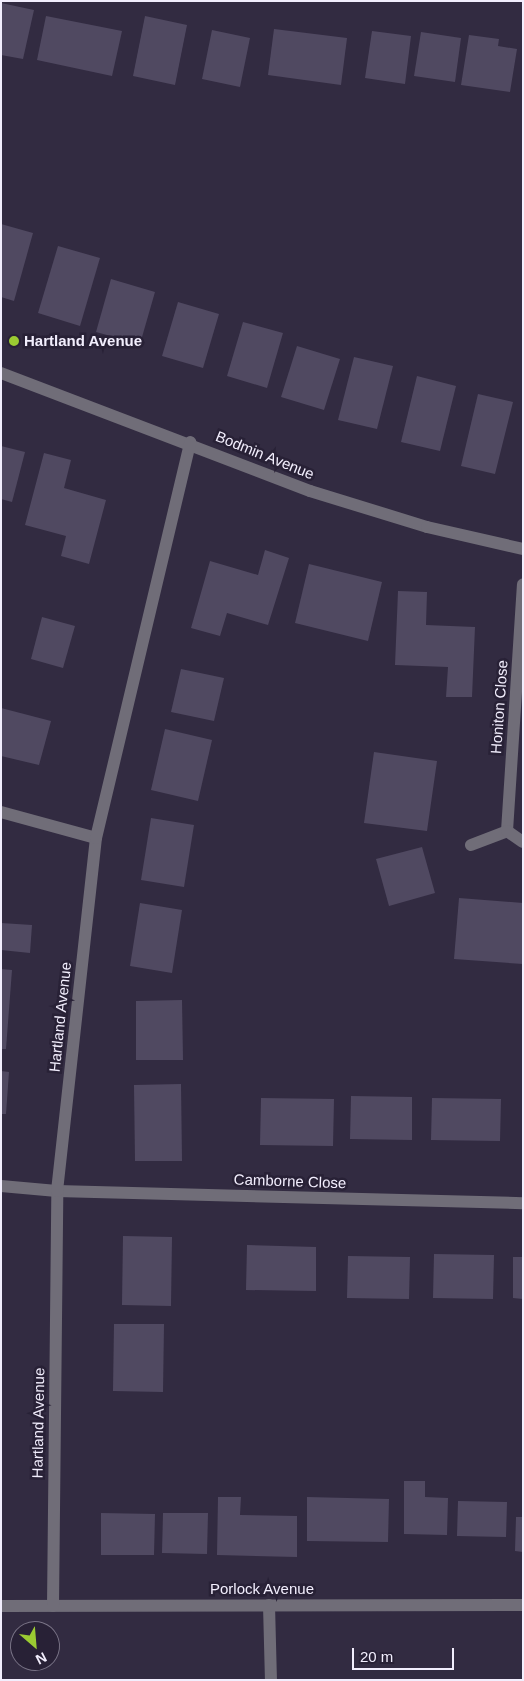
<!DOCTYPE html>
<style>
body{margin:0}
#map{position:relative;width:524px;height:1681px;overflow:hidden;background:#322b41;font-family:Helvetica,sans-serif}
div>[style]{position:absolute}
.building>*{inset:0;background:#504961}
.street>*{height:12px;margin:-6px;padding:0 6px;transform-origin:6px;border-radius:6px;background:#706d78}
.dots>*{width:14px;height:14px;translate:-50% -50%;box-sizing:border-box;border:2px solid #282136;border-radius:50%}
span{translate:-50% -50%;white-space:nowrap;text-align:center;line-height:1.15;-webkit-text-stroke:5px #282136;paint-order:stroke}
.poi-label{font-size:15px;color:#f2eefd;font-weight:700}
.left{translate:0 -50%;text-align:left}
.street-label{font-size:15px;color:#f2eefd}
.frame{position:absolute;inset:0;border:2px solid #f2eefd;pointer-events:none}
.north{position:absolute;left:10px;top:1621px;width:50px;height:50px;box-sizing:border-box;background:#282136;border:1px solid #797386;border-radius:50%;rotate:153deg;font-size:14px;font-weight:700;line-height:20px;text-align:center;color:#f2eefd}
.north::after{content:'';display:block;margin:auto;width:18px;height:22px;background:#9bcb32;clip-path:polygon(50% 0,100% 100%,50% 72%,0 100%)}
.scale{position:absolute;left:352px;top:1648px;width:102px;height:22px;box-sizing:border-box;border:2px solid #f2eefd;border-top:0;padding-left:6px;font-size:15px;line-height:18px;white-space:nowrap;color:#f2eefd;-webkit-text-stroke:4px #282136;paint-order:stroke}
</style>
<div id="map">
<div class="building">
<div style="clip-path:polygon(1px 3px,34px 10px,23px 59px,1px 55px)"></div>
<div style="clip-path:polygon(46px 16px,122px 31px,112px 76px,37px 60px)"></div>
<div style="clip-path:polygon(145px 16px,187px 25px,175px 85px,133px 76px)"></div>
<div style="clip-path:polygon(274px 29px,347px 38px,341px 85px,268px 75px)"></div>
<div style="clip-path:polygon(212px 30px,250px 38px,240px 87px,202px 79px)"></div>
<div style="clip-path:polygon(372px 31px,411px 36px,405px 84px,365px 78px)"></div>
<div style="clip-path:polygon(421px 32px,461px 38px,455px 82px,414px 76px)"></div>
<div style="clip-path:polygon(469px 35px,499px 39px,498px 46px,517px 49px,510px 92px,461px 85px)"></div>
<div style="clip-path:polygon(1px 224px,33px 233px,14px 301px,1px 297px)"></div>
<div style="clip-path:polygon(58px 246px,100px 258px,80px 326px,38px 313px)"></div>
<div style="clip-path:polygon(111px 279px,155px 292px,140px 344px,96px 332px)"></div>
<div style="clip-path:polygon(178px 302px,219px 314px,203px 368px,162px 356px)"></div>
<div style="clip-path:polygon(243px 322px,283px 333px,267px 388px,227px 376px)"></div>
<div style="clip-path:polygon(297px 346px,340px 359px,324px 410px,281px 397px)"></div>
<div style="clip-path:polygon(354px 357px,393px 366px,377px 429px,338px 420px)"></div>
<div style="clip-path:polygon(417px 376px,456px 386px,440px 451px,401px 442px)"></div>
<div style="clip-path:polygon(478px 394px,513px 402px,495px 474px,461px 466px)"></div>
<div style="clip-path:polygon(1px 446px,25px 452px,12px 502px,1px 499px)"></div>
<div style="clip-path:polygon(44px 453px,71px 460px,64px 488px,106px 500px,89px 564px,61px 556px,66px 536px,25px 525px)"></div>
<div style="clip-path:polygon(265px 550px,289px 558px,268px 625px,227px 613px,220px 636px,191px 628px,210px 561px,258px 575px)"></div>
<div style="clip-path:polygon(309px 564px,382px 582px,368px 641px,295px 623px)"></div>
<div style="clip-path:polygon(398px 591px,427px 592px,426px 625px,475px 627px,472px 697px,446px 697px,448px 667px,395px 665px)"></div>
<div style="clip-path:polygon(42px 617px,75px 626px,63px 668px,31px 659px)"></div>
<div style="clip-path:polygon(181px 669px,224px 678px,214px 721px,171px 712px)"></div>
<div style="clip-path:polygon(1px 708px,51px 721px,39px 765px,1px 756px)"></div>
<div style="clip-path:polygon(165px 729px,212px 740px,198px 801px,151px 790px)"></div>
<div style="clip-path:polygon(374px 752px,437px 761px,427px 831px,364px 823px)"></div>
<div style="clip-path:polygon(151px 818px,194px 825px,184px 887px,141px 880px)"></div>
<div style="clip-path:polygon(422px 847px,435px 893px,389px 906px,376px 859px)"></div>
<div style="clip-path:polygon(459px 898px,523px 903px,523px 964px,454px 959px)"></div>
<div style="clip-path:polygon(140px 903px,182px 910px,172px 973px,130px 966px)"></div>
<div style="clip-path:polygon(1px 923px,32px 925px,30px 953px,1px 950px)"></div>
<div style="clip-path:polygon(1px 969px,12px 970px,6px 1049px,1px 1049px)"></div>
<div style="clip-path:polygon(182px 1000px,183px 1060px,136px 1060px,136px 1001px)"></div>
<div style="clip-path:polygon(1px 1071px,9px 1072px,6px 1114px,1px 1114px)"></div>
<div style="clip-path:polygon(181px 1084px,182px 1161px,135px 1161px,134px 1085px)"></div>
<div style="clip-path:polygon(351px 1096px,412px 1097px,412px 1140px,350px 1139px)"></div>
<div style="clip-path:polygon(261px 1098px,334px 1099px,333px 1146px,260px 1145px)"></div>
<div style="clip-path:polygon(432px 1098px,501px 1099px,500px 1141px,431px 1140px)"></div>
<div style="clip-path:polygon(123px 1236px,172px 1237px,171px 1306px,122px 1305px)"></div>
<div style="clip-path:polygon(247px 1245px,316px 1247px,316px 1291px,246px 1290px)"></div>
<div style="clip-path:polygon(434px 1254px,494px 1255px,493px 1299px,433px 1298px)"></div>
<div style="clip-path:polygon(348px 1256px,410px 1257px,409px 1299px,347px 1298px)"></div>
<div style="clip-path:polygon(513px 1257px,523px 1257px,523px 1299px,513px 1298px)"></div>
<div style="clip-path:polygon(114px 1324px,164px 1324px,163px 1392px,113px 1391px)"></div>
<div style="clip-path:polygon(404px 1481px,425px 1481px,425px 1497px,448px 1498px,447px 1535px,404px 1534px)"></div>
<div style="clip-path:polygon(218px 1497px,241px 1497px,240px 1515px,297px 1516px,297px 1557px,217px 1555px)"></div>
<div style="clip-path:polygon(307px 1497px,389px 1499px,388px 1542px,307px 1541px)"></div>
<div style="clip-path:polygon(458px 1501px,507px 1502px,506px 1537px,457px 1536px)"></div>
<div style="clip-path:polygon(101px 1513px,155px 1514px,154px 1555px,101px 1555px)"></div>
<div style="clip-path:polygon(163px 1513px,208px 1513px,207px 1554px,162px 1553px)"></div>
<div style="clip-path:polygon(516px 1517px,523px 1517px,523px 1552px,515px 1551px)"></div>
</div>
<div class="street">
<div style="left:1px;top:373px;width:331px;rotate:20.9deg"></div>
<div style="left:310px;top:491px;width:122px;rotate:17.1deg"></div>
<div style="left:427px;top:527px;width:98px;rotate:12.9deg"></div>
<div style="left:1px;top:812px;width:98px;rotate:15.3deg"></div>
<div style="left:507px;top:831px;width:247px;rotate:-86.3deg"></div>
<div style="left:471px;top:845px;width:39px;rotate:-21deg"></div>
<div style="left:507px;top:831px;width:19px;rotate:35deg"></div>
<div style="left:1px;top:1186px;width:56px;rotate:5.1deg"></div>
<div style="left:57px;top:1191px;width:466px;rotate:1.5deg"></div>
<div style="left:269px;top:1605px;width:75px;rotate:88.5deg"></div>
<div style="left:1px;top:1606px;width:522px;rotate:-0.11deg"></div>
<div style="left:53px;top:1606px;width:415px;rotate:-89.4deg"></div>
<div style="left:57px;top:1191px;width:355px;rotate:-83.7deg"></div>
<div style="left:96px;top:838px;width:407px;rotate:-76.6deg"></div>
</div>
<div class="dots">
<div style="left:14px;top:341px;background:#9bcb32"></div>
</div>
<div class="poi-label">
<span class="left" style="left:24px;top:341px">Hartland Avenue</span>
</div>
<div class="street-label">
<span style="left:265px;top:455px;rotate:22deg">Bodmin Avenue</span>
<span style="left:499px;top:707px;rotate:-86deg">Honiton Close</span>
<span style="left:60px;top:1017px;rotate:-84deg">Hartland Avenue</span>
<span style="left:290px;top:1181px;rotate:2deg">Camborne Close</span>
<span style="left:38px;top:1423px;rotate:-89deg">Hartland Avenue</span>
<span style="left:262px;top:1589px">Porlock Avenue</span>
</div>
<div class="frame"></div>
<div class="north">N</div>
<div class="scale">20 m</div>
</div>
